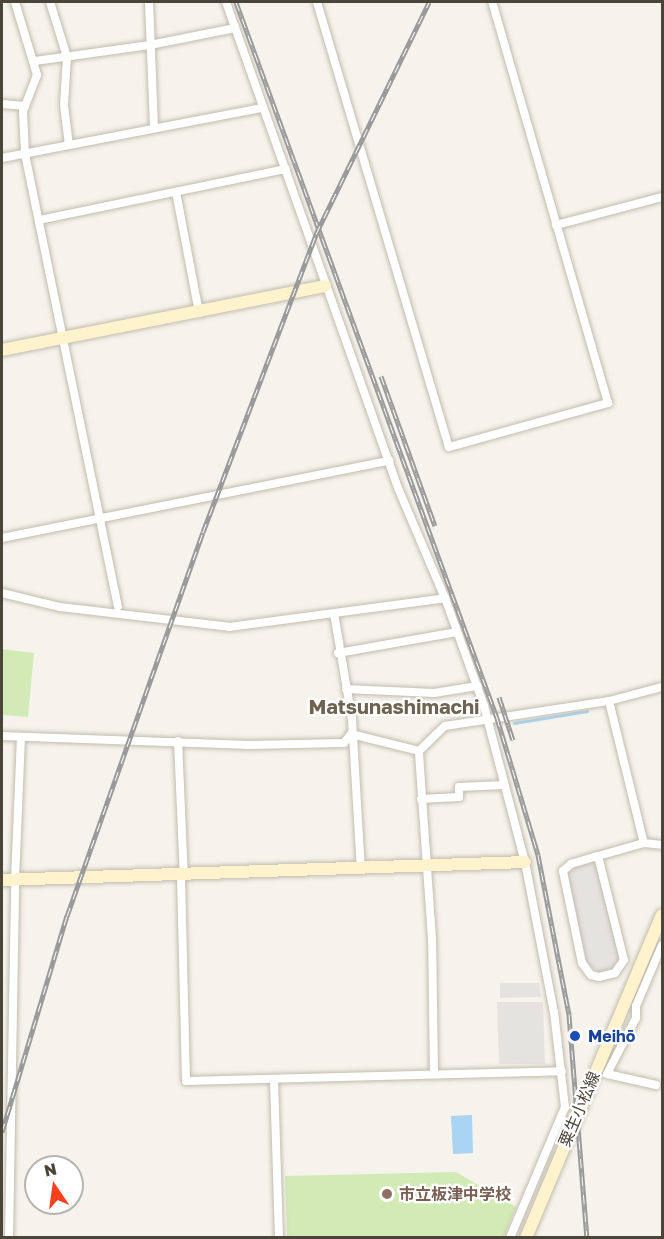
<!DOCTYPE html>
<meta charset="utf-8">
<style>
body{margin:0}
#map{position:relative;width:664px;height:1239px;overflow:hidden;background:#f6f3ec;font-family:"Golos Text","Noto Sans JP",sans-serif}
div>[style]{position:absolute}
.green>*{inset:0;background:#d2eab5}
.parking>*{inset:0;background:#e5e3e0}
.water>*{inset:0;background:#a9d4f2}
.stream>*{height:3px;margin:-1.5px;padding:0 1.5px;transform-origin:1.5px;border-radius:1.5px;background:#a9d4f2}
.roads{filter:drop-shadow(0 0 2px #c2bbae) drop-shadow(0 0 2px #c2bbae)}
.street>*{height:8px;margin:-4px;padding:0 4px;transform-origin:4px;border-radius:4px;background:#fff}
.secondary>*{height:12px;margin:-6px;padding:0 6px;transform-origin:6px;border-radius:6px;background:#fff3cd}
.rail>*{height:5px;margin-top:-2.5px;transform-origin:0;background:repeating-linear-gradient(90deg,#fff 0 9px,#9a9a9a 0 18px);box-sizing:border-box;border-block:2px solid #9a9a9a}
.dots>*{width:16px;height:16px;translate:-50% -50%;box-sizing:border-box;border:3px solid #fff;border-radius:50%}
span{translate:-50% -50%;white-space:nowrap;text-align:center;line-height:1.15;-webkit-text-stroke:4.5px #fff;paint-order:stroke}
.transit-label{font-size:16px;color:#164399;font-weight:700}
.left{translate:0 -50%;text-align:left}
.street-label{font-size:16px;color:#4b4439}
.education-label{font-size:16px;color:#785e54;font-weight:700}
.quarter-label{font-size:20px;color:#6e6250;font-weight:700}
.frame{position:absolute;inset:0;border:3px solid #4b4439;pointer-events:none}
.north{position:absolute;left:24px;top:1155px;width:60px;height:60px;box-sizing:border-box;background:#fff;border:2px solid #b7b4b0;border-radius:50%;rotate:347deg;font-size:16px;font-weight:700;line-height:24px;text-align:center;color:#4b4439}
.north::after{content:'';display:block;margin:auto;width:21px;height:27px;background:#fc3f1d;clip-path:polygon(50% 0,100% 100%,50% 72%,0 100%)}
</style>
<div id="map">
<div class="green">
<div style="clip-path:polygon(2px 649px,34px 653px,28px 717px,2px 715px)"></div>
<div style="clip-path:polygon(456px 1172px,516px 1207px,504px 1237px,287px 1237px,285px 1176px)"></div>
</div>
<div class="parking">
<div style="clip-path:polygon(591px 863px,598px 868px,620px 956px,612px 970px,601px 973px,587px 963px,568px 877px,572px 868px)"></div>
<div style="clip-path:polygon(500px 983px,539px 983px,541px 997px,500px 998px)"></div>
<div style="clip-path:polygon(497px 1002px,543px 1002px,545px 1064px,499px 1064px)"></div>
</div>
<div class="water">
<div style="clip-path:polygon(472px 1115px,473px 1153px,453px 1154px,451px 1116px)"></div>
</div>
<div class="stream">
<div style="left:514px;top:723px;width:74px;rotate:-9.3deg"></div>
</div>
<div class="roads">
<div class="street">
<div style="left:15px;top:2px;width:76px;rotate:73.2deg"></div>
<div style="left:37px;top:75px;width:39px;rotate:111deg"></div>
<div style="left:23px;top:111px;width:43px;rotate:87.3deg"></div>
<div style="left:25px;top:154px;width:462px;rotate:78.4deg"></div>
<div style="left:50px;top:2px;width:58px;rotate:72.8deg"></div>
<div style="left:67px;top:57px;width:48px;rotate:93.6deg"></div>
<div style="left:64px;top:105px;width:40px;rotate:82.9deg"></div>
<div style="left:149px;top:2px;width:125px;rotate:87.7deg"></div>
<div style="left:226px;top:2px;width:516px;rotate:70.51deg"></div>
<div style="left:398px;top:488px;width:120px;rotate:66.9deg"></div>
<div style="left:445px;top:598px;width:115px;rotate:70.1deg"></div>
<div style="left:484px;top:706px;width:161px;rotate:75.3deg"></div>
<div style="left:525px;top:862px;width:153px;rotate:79.1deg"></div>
<div style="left:554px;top:1012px;width:96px;rotate:83.4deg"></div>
<div style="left:565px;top:1107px;width:142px;rotate:112.8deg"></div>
<div style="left:317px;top:2px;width:464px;rotate:73.5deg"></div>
<div style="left:449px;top:447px;width:165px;rotate:-15.5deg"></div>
<div style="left:608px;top:403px;width:417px;rotate:-106.1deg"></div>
<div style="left:35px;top:61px;width:116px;rotate:-7.9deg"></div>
<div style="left:150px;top:45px;width:87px;rotate:-11.3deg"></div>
<div style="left:2px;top:104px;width:23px;rotate:5deg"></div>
<div style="left:2px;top:158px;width:265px;rotate:-10.9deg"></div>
<div style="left:176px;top:192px;width:123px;rotate:79.2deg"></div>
<div style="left:39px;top:220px;width:252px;rotate:-11.7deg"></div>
<div style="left:556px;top:225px;width:110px;rotate:-14.8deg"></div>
<div style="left:2px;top:538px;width:395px;rotate:-11.3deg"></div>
<div style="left:2px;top:593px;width:60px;rotate:13.6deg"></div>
<div style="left:60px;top:607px;width:170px;rotate:6.7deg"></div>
<div style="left:229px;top:627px;width:218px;rotate:-7.6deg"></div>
<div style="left:334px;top:613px;width:108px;rotate:80.4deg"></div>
<div style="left:352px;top:719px;width:150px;rotate:86.6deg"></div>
<div style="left:338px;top:653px;width:121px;rotate:-10deg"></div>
<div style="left:346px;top:689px;width:88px;rotate:2.6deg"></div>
<div style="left:434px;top:693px;width:44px;rotate:-9.2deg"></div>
<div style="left:609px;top:701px;width:146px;rotate:76.2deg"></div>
<div style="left:351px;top:734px;width:70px;rotate:14deg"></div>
<div style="left:2px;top:736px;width:247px;rotate:2.1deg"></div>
<div style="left:249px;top:745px;width:95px;rotate:-1.2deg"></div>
<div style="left:344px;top:743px;width:11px;rotate:-52deg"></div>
<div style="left:178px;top:741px;width:135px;rotate:87.5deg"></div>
<div style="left:421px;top:799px;width:38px;rotate:-3deg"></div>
<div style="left:459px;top:797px;width:10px;rotate:-90deg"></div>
<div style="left:459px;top:787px;width:45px;rotate:-2.5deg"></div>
<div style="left:598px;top:856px;width:107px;rotate:76deg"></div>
<div style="left:624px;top:960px;width:16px;rotate:125deg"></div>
<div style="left:615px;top:973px;width:16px;rotate:166deg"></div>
<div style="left:599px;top:977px;width:8px;rotate:-166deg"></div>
<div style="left:591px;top:975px;width:15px;rotate:-127deg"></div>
<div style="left:582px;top:963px;width:94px;rotate:-101.7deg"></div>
<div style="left:563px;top:871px;width:11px;rotate:-41deg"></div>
<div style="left:571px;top:864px;width:28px;rotate:-17deg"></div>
<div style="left:598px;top:856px;width:48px;rotate:-15.8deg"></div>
<div style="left:644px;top:843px;width:18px;rotate:6deg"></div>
<div style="left:181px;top:877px;width:204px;rotate:88.6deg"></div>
<div style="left:186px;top:1081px;width:376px;rotate:-1.5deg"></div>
<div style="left:434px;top:1074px;width:135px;rotate:-90.8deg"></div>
<div style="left:432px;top:939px;width:188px;rotate:-94deg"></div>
<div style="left:419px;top:751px;width:36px;rotate:-44deg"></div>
<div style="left:445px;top:726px;width:166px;rotate:-8.7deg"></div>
<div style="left:609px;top:701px;width:55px;rotate:-14.8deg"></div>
<div style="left:274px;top:1079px;width:159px;rotate:88.2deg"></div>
<div style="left:656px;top:1085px;width:50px;rotate:-167.3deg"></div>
<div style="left:607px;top:1074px;width:63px;rotate:-62.6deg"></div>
<div style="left:636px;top:1018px;width:12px;rotate:-90deg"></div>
<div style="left:636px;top:1006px;width:66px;rotate:-66.9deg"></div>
<div style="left:9px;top:1238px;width:358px;rotate:-89deg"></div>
<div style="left:15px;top:880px;width:143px;rotate:-87.6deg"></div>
</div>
<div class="secondary">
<div style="left:2px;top:350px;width:329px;rotate:-11.2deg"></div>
<div style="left:2px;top:880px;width:523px;rotate:-1.97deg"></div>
<div style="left:526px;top:1238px;width:350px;rotate:-67.2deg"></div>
</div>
</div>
<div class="rail">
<div style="left:236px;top:2px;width:762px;rotate:69.97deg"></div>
<div style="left:497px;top:718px;width:143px;rotate:73.3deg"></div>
<div style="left:538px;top:855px;width:163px;rotate:79deg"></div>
<div style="left:569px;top:1015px;width:224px;rotate:85.4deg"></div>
<div style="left:381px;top:376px;width:159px;rotate:70.2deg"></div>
<div style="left:499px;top:697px;width:45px;rotate:72deg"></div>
<div style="left:2px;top:1132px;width:226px;rotate:-73.3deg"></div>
<div style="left:67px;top:916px;width:407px;rotate:-70.5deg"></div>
<div style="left:203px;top:532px;width:319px;rotate:-69.2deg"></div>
<div style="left:316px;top:234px;width:258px;rotate:-64deg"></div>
</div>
<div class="dots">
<div style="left:575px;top:1036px;background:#1a4fb4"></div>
<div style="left:387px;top:1194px;background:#8d6e63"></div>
</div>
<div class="transit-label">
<span class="left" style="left:588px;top:1036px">Meihō</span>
</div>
<div class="street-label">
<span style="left:579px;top:1109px;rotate:-67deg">粟生小松線</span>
</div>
<div class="education-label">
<span class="left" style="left:399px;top:1194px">市立板津中学校</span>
</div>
<div class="quarter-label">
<span style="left:394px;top:706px">Matsunashimachi</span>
</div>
<div class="frame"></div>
<div class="north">N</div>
</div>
